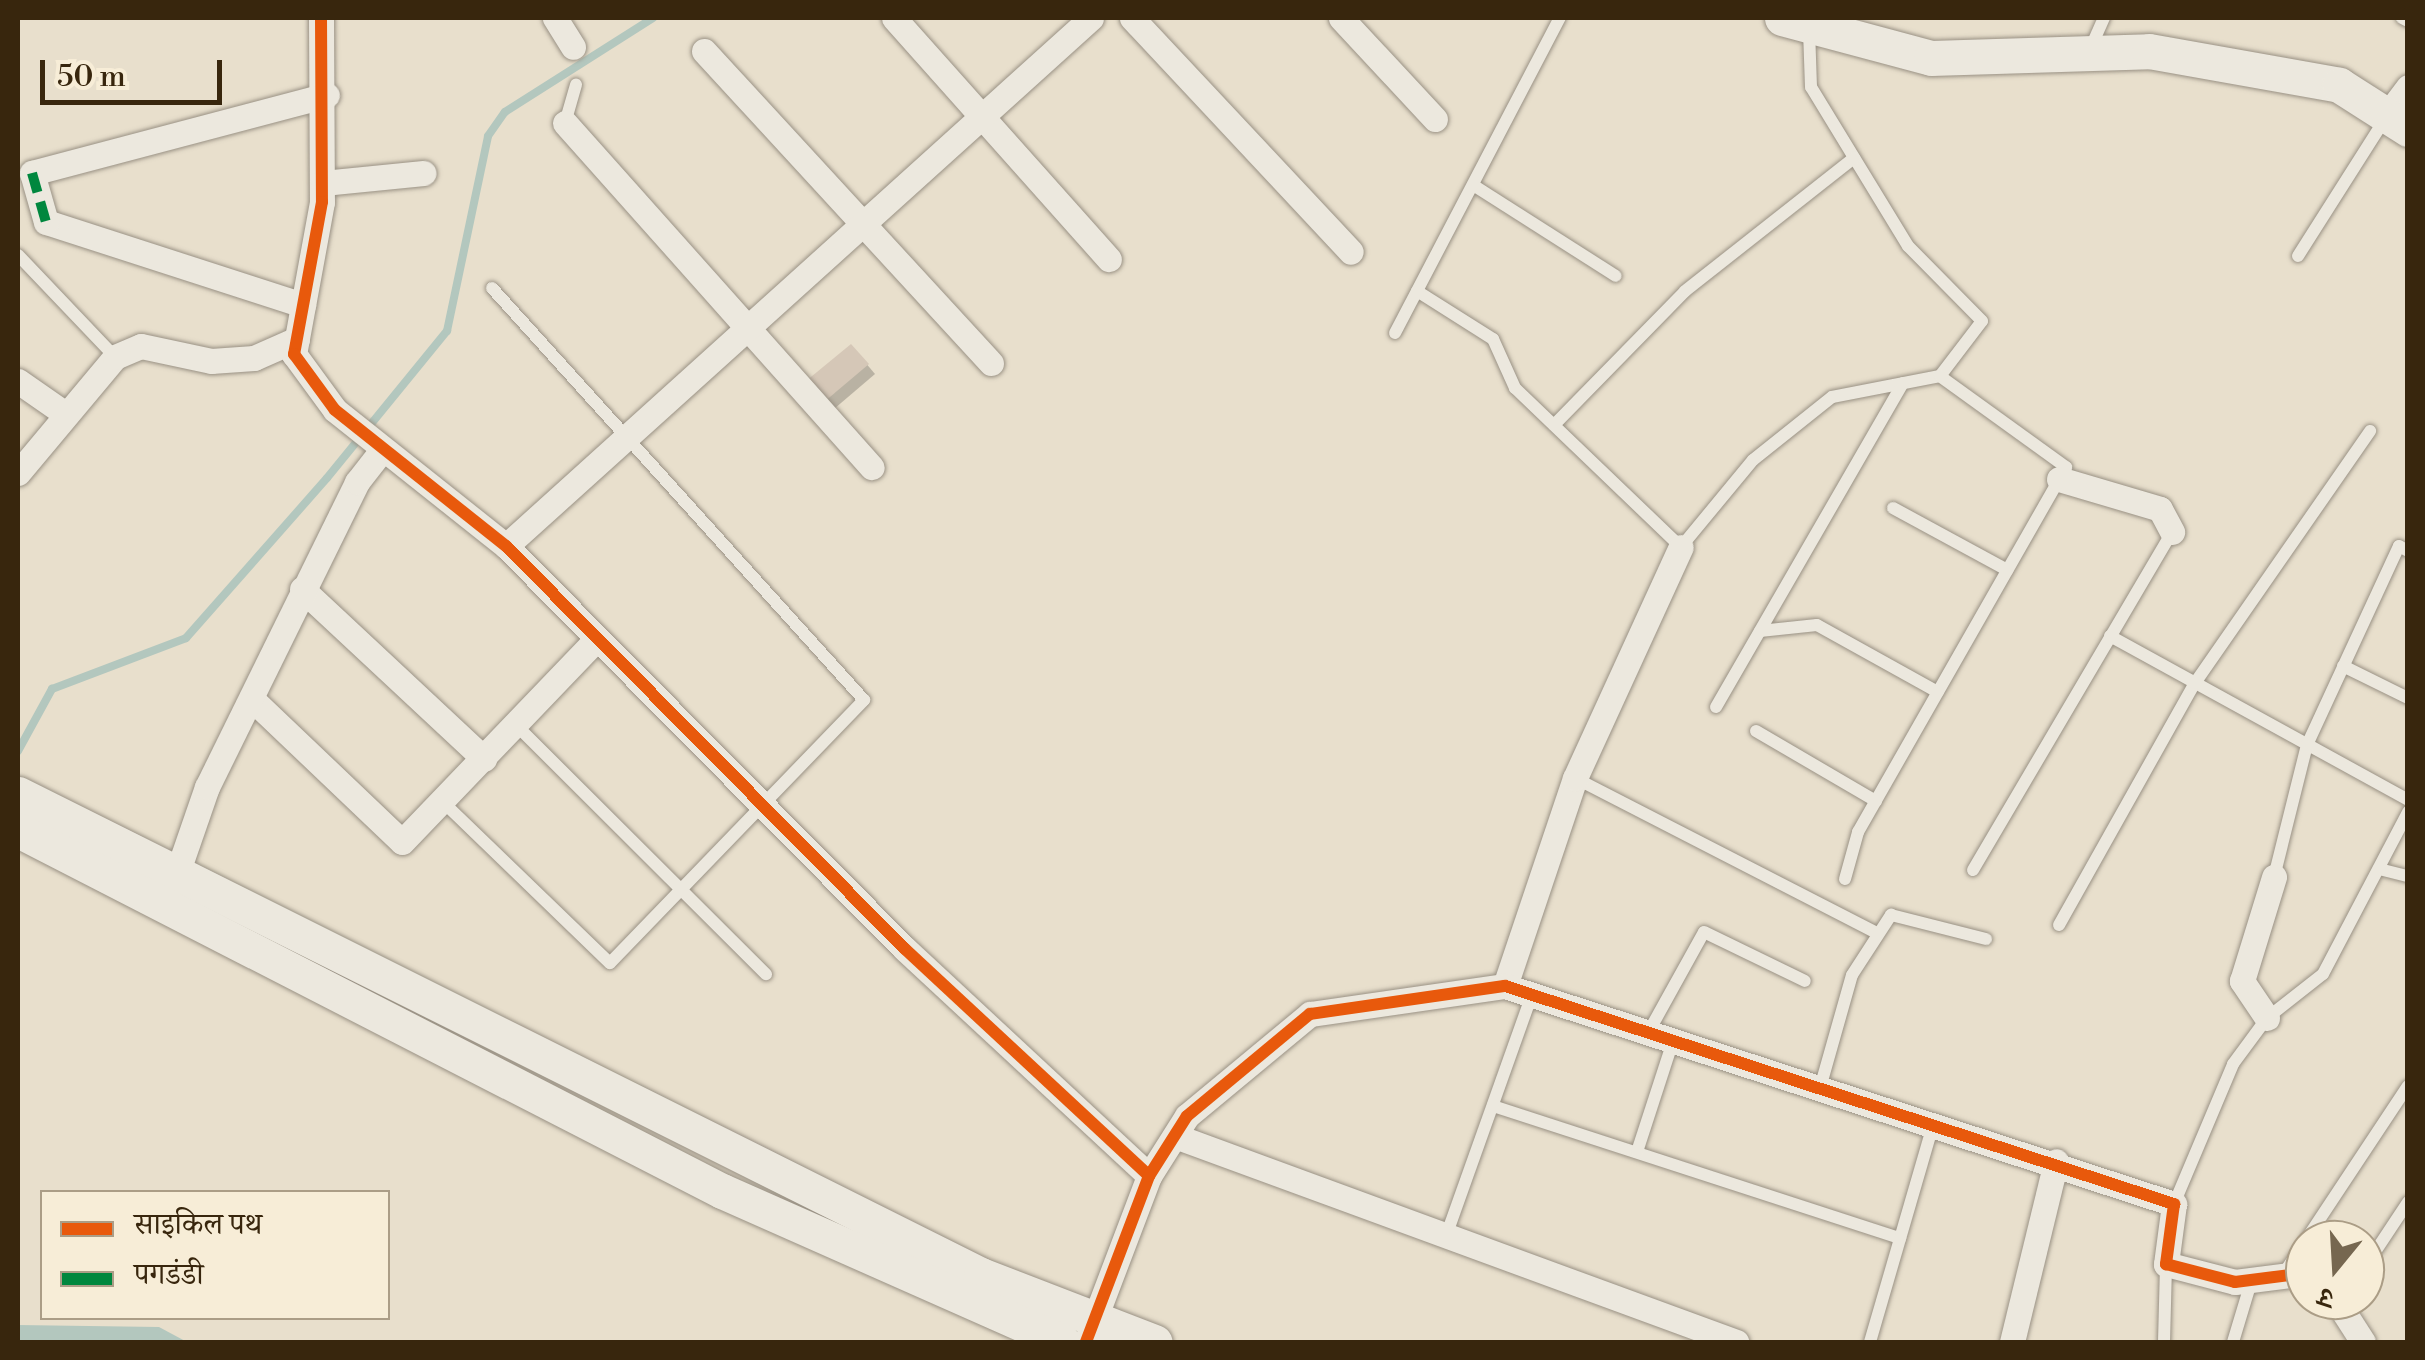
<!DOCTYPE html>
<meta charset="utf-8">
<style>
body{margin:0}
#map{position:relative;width:2425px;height:1360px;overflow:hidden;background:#e8dfcc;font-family:"Libre Bodoni","Noto Serif Devanagari",serif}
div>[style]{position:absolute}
.water>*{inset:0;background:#b3c7be}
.shadow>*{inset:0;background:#0003}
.stream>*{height:8px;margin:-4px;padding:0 4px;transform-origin:4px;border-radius:4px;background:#b3c7be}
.building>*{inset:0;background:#d5c7b7}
.roads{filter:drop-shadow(0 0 2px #999184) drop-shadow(0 0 2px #999184)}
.lane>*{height:12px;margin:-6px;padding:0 6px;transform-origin:6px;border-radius:6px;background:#ece8de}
.street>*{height:25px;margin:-12.5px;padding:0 12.5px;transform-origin:12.5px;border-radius:12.5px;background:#ece8de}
.secondary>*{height:35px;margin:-17.5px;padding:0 17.5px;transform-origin:17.5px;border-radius:17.5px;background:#ece8de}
.quiet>*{height:10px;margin-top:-5px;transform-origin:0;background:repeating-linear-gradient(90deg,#00873e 0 20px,transparent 0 30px)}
.cycleway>*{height:12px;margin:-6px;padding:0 6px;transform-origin:6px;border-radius:6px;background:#e8590c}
span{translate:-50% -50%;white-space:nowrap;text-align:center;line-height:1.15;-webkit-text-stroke:9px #f7edd7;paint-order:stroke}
.frame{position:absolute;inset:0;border:20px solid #38260d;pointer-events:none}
.legend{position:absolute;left:40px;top:1190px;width:350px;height:130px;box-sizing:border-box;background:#f7edd7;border:2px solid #ab9d86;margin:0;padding:12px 18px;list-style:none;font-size:30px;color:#38260d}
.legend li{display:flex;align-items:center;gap:20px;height:50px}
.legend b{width:50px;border:2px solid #ab9d86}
.north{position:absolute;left:2285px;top:1220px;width:100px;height:100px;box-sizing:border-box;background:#f7edd7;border:2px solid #ab9d86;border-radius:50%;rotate:198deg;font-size:28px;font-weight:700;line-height:40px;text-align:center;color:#38260d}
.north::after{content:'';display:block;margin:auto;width:35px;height:45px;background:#766750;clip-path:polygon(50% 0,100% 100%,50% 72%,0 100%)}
.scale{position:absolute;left:40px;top:60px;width:182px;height:45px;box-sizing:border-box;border:5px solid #38260d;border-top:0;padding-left:12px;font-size:30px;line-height:35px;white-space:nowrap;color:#38260d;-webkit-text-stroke:8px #f7edd7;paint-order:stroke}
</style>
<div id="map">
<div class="water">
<div style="clip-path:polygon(18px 1325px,159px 1327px,187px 1342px,18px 1342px)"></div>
</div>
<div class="shadow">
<div style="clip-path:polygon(859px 355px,875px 374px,834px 409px,826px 400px)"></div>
</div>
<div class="stream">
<div style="left:18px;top:751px;width:71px;rotate:-61.3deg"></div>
<div style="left:52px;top:689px;width:143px;rotate:-20.8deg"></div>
<div style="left:186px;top:638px;width:213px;rotate:-48.6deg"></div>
<div style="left:327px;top:478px;width:190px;rotate:-50.8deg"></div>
<div style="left:447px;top:331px;width:199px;rotate:-78.1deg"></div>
<div style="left:488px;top:136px;width:29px;rotate:-55deg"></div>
<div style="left:505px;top:112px;width:175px;rotate:-32.4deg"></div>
</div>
<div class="building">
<div style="clip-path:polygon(851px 344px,869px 364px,824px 402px,806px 381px)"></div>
</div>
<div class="roads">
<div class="lane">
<div style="left:2402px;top:18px;width:7px;rotate:27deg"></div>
<div style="left:2091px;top:47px;width:32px;rotate:-66deg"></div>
<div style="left:565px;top:123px;width:40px;rotate:-74deg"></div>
<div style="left:1473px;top:185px;width:169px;rotate:32.5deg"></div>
<div style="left:18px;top:255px;width:141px;rotate:46.4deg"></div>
<div style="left:2298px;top:256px;width:162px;rotate:-57.6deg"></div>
<div style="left:1417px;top:291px;width:90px;rotate:32.3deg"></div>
<div style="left:1493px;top:339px;width:54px;rotate:65.8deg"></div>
<div style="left:1515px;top:388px;width:230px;rotate:43.8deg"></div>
<div style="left:1681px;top:547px;width:113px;rotate:-50.4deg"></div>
<div style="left:1753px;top:460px;width:101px;rotate:-38.6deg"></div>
<div style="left:1832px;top:397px;width:110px;rotate:-11deg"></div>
<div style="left:1940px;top:376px;width:69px;rotate:-52.6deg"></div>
<div style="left:1982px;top:321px;width:105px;rotate:-134.6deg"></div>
<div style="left:1908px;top:246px;width:186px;rotate:-121.4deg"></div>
<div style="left:1811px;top:87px;width:57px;rotate:-92deg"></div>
<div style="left:1395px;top:333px;width:356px;rotate:-62.4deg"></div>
<div style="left:1554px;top:425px;width:187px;rotate:-45.6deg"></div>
<div style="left:1685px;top:291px;width:215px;rotate:-38.2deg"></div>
<div style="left:1893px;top:508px;width:130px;rotate:28.5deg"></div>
<div style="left:1760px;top:631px;width:57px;rotate:-6deg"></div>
<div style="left:1817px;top:625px;width:138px;rotate:29deg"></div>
<div style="left:2110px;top:636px;width:340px;rotate:28.8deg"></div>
<div style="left:2343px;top:666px;width:72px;rotate:26.2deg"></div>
<div style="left:1716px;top:707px;width:374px;rotate:-60deg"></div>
<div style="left:516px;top:725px;width:353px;rotate:44.9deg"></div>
<div style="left:1756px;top:731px;width:139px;rotate:30.3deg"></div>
<div style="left:1575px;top:778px;width:339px;rotate:27.2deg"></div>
<div style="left:443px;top:802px;width:232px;rotate:44deg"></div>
<div style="left:610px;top:963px;width:366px;rotate:-46deg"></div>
<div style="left:864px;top:700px;width:555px;rotate:-132.08deg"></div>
<div style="left:2379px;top:869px;width:30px;rotate:14deg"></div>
<div style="left:1973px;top:870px;width:392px;rotate:-59.5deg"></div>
<div style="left:2274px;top:877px;width:136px;rotate:-76deg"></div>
<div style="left:2307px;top:745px;width:219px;rotate:-65.2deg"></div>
<div style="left:2399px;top:546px;width:10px;rotate:29deg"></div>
<div style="left:1845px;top:879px;width:49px;rotate:-74.5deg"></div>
<div style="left:1858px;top:832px;width:420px;rotate:-60.3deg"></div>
<div style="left:2066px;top:467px;width:155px;rotate:-144.2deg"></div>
<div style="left:2059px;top:925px;width:278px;rotate:-60.7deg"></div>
<div style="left:2195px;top:683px;width:307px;rotate:-55.2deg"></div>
<div style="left:1648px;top:1033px;width:115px;rotate:-61deg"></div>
<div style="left:1704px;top:932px;width:112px;rotate:25.9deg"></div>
<div style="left:1820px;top:1088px;width:117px;rotate:-74.2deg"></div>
<div style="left:1852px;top:975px;width:72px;rotate:-57deg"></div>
<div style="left:1891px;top:915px;width:98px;rotate:14.2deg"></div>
<div style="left:1493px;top:1106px;width:428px;rotate:18deg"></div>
<div style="left:1637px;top:1152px;width:117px;rotate:-72deg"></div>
<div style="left:2174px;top:1204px;width:152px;rotate:-67.1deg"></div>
<div style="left:2233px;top:1064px;width:57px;rotate:-53.5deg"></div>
<div style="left:2267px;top:1018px;width:71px;rotate:-38.2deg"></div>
<div style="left:2323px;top:974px;width:183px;rotate:-62.3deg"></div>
<div style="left:1446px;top:1236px;width:256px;rotate:-70.4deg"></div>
<div style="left:2365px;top:1267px;width:78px;rotate:-56.5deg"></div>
<div style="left:2284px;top:1273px;width:224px;rotate:-56.5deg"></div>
<div style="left:1870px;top:1342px;width:226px;rotate:-73.8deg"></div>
<div style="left:2164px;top:1342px;width:78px;rotate:-88.5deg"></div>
<div style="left:2233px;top:1342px;width:66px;rotate:-73.2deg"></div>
</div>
<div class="street">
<div style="left:321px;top:18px;width:184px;rotate:89.7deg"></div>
<div style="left:322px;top:202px;width:155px;rotate:100.4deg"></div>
<div style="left:294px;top:354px;width:69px;rotate:53.8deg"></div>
<div style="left:335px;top:410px;width:218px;rotate:38.5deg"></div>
<div style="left:506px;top:546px;width:567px;rotate:45.29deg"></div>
<div style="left:905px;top:949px;width:333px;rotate:42.9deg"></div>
<div style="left:1149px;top:1176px;width:178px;rotate:110.8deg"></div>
<div style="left:555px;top:18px;width:34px;rotate:58deg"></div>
<div style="left:894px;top:18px;width:323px;rotate:48.3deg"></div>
<div style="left:1132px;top:18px;width:320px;rotate:46.9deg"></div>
<div style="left:1341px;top:18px;width:138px;rotate:47.1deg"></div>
<div style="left:704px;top:51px;width:424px;rotate:47.4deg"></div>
<div style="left:2390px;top:111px;width:30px;rotate:-53deg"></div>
<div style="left:565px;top:123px;width:461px;rotate:48.3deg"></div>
<div style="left:323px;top:183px;width:101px;rotate:-5.7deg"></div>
<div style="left:303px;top:305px;width:270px;rotate:-162.1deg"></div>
<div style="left:46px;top:222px;width:51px;rotate:-105.9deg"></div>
<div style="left:32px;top:173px;width:305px;rotate:-14.8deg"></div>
<div style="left:18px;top:381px;width:56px;rotate:34.8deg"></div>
<div style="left:18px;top:473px;width:151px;rotate:-50.1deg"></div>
<div style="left:115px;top:357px;width:28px;rotate:-23deg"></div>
<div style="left:141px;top:346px;width:72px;rotate:12.1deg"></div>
<div style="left:211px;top:361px;width:43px;rotate:-4deg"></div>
<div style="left:254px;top:358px;width:47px;rotate:-23.8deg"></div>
<div style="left:2059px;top:479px;width:105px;rotate:16.5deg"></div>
<div style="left:2160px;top:509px;width:26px;rotate:62deg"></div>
<div style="left:506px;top:546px;width:788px;rotate:-42.07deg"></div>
<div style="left:302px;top:589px;width:249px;rotate:43deg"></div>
<div style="left:254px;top:701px;width:204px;rotate:43.6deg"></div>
<div style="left:402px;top:842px;width:281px;rotate:-46.2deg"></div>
<div style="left:173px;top:885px;width:104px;rotate:-70.9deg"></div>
<div style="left:207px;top:787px;width:340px;rotate:-63.8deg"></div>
<div style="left:357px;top:482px;width:41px;rotate:-52deg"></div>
<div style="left:1505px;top:986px;width:219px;rotate:-71.4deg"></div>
<div style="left:1575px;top:778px;width:254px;rotate:-65.4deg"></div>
<div style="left:2267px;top:1018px;width:45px;rotate:-124deg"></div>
<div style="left:2242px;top:981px;width:109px;rotate:-72.9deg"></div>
<div style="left:1175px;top:1136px;width:598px;rotate:20.16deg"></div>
<div style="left:1149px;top:1176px;width:71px;rotate:-57.7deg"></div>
<div style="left:1187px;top:1116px;width:160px;rotate:-39.7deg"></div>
<div style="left:1310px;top:1014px;width:197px;rotate:-8.2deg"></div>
<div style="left:1505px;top:986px;width:704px;rotate:18.05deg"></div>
<div style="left:2174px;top:1204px;width:61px;rotate:97.6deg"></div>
<div style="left:2166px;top:1264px;width:71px;rotate:14.6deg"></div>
<div style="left:2235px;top:1282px;width:71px;rotate:-7.3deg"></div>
<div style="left:2336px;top:1300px;width:50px;rotate:57.3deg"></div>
<div style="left:2012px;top:1342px;width:186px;rotate:-76.3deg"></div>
</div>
<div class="secondary">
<div style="left:1782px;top:18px;width:154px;rotate:15deg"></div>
<div style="left:1931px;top:58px;width:218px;rotate:-1.8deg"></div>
<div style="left:2149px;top:51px;width:193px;rotate:10.1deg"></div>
<div style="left:2339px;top:85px;width:82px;rotate:32.5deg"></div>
<div style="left:18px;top:794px;width:1076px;rotate:26.54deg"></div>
<div style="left:981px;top:1275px;width:186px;rotate:21.1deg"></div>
<div style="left:18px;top:830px;width:791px;rotate:27.15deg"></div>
<div style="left:722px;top:1191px;width:373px;rotate:23.9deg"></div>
</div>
</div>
<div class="quiet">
<div style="left:32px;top:173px;width:51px;rotate:74.1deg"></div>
</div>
<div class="cycleway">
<div style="left:321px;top:18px;width:184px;rotate:89.7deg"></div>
<div style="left:322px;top:202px;width:155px;rotate:100.4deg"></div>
<div style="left:294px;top:354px;width:69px;rotate:53.8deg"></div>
<div style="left:335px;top:410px;width:218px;rotate:38.5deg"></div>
<div style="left:506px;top:546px;width:567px;rotate:45.29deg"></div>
<div style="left:905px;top:949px;width:333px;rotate:42.9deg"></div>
<div style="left:1149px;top:1176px;width:178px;rotate:110.8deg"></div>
<div style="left:1149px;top:1176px;width:71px;rotate:-57.7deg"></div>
<div style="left:1187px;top:1116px;width:160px;rotate:-39.7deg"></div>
<div style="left:1310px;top:1014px;width:197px;rotate:-8.2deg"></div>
<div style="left:1505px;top:986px;width:704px;rotate:18.05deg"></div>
<div style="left:2174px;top:1204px;width:61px;rotate:97.6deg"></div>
<div style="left:2166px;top:1264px;width:71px;rotate:14.6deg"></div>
<div style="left:2235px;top:1282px;width:71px;rotate:-7.3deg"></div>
</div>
<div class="frame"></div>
<ul class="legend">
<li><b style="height:12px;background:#e8590c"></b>साइकिल पथ</li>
<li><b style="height:12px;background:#00873e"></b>पगडंडी</li>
</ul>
<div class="north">उ</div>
<div class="scale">50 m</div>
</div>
